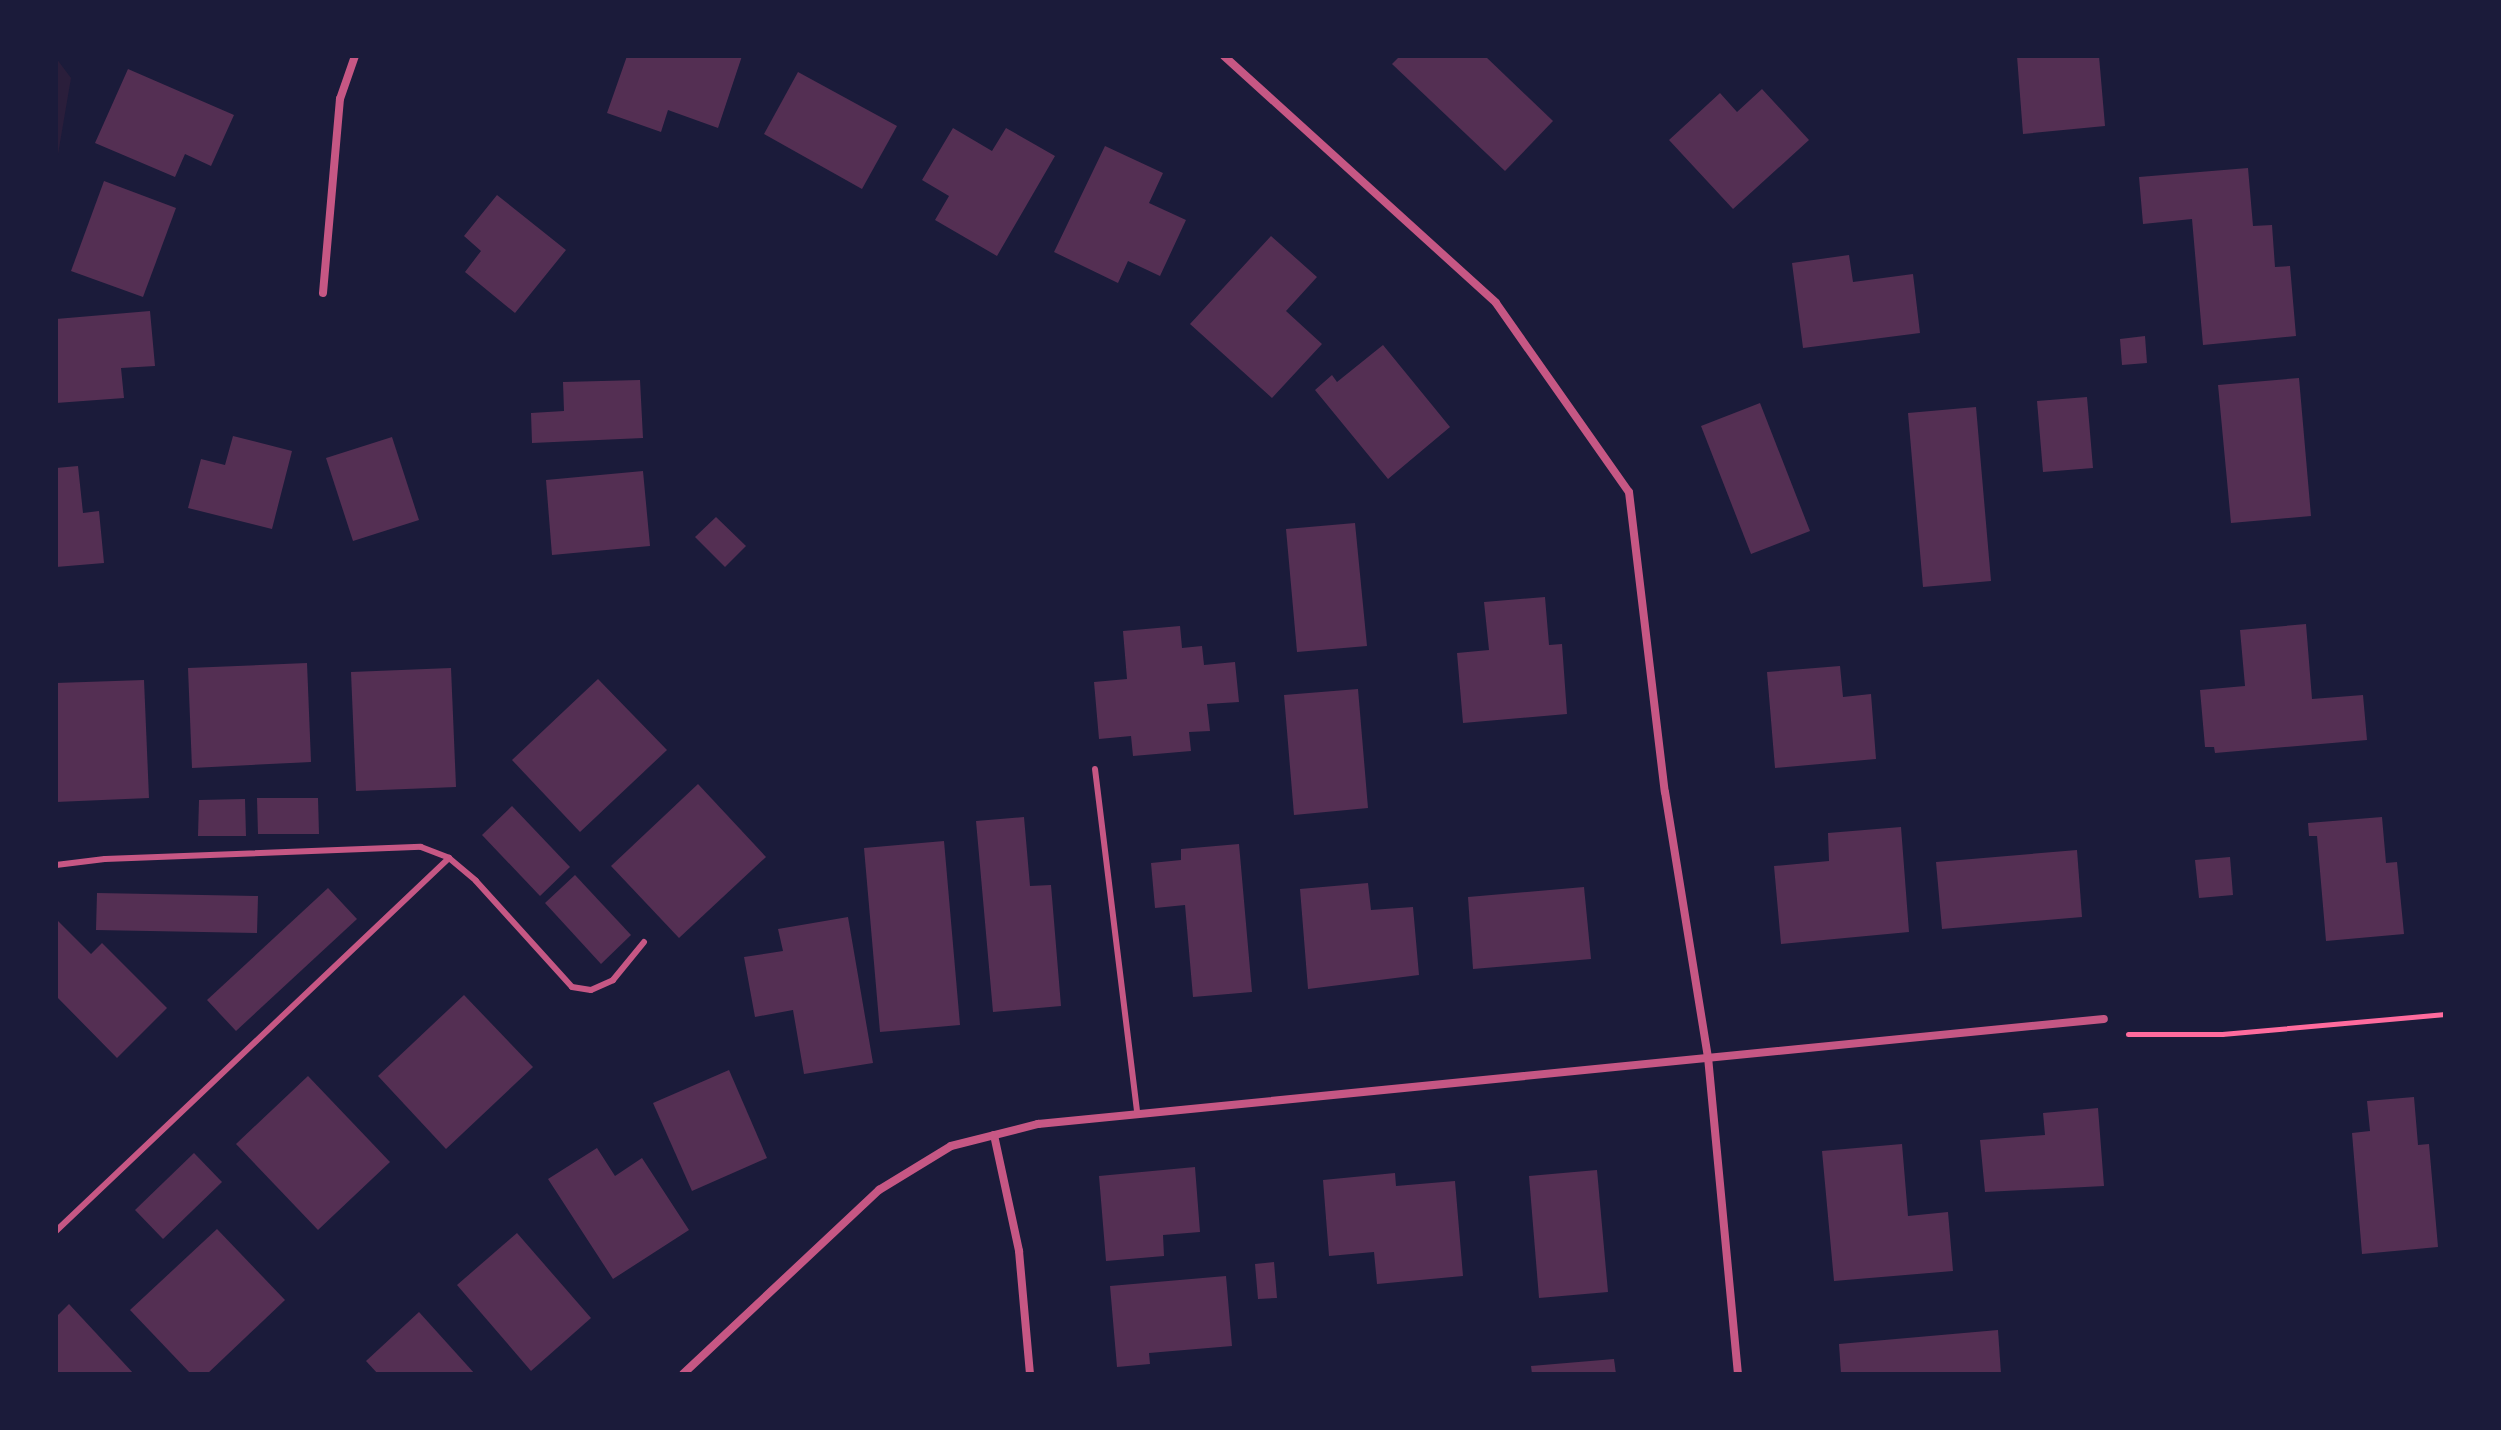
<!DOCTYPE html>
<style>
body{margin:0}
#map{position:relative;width:2501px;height:1430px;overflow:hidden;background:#1b1b3a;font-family:Signika,sans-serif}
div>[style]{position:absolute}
.green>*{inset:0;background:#2a1e3b}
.building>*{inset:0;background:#542f53}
.path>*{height:5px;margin:-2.5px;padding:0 2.5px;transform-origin:2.5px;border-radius:2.5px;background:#ff6b9d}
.service>*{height:6px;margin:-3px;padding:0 3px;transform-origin:3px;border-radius:3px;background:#c65784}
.minor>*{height:8px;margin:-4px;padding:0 4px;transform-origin:4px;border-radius:4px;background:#c65784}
span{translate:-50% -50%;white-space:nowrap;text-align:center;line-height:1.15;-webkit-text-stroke:8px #1b1b3a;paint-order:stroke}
.frame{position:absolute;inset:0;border:58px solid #1b1b3a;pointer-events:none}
</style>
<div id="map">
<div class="green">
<div style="clip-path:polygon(56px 58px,71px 78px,56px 166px)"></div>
</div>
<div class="building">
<div style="clip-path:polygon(627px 56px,742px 56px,718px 128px,668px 110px,661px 132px,607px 113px)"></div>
<div style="clip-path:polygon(1400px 56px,1485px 56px,1553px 121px,1505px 171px,1392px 64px)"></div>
<div style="clip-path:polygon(2017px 56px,2099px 56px,2105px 126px,2023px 134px)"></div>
<div style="clip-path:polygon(128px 69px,234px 115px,211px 166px,185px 154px,175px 177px,95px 143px)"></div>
<div style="clip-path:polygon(798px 72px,897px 126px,862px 189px,764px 134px)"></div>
<div style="clip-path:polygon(1762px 89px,1809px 140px,1733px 209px,1669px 140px,1720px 93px,1737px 112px)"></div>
<div style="clip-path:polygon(953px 128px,992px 151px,1006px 128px,1055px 156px,997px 256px,935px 220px,949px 196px,922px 180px)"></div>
<div style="clip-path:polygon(1105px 146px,1163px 173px,1149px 203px,1186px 220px,1160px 276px,1128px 261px,1118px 283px,1054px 252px)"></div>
<div style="clip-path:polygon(2248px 168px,2253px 226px,2272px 225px,2275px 267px,2290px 266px,2296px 336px,2203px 345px,2192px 219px,2143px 224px,2139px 177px)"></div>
<div style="clip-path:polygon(104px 181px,176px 208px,143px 297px,71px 271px)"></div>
<div style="clip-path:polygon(497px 195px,566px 250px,515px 313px,465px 272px,481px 251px,464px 236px)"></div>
<div style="clip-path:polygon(1271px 236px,1317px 277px,1286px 311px,1322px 344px,1272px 398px,1190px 324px)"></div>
<div style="clip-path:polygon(1849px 255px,1853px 282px,1913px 274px,1920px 333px,1803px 348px,1792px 263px)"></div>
<div style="clip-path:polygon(150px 311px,155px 366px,121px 368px,124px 398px,56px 403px,56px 319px)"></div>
<div style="clip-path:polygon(2145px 336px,2147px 363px,2122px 365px,2120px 339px)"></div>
<div style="clip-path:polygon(1383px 345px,1450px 427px,1388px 479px,1315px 390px,1332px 375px,1337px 382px)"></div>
<div style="clip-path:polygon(2299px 378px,2311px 516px,2231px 523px,2218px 385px)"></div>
<div style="clip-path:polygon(640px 380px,643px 438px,532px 443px,531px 413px,564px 411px,563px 382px)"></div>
<div style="clip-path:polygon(2087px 397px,2093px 468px,2043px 472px,2037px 401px)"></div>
<div style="clip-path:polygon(1760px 403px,1810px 531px,1751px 554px,1701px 426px)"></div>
<div style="clip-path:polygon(1976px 407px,1991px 581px,1923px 587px,1908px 413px)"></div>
<div style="clip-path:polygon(233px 436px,292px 451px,272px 529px,188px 508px,201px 459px,225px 465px)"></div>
<div style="clip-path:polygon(392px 437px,419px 520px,353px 541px,326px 458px)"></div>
<div style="clip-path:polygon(78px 466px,83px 513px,99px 511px,104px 563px,56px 567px,56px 468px)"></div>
<div style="clip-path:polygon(643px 471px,650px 546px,552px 555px,546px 480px)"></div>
<div style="clip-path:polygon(716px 517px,746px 546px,725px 567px,695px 537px)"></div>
<div style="clip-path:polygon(1355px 523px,1367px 646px,1297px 652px,1286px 529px)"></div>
<div style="clip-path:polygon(1545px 597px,1549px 645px,1562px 644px,1567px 714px,1463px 723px,1457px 653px,1489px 650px,1484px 602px)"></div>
<div style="clip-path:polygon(2306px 624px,2312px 699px,2363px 695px,2367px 740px,2215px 753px,2214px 747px,2205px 747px,2200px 690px,2245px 686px,2240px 630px)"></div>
<div style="clip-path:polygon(1180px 626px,1182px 648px,1202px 646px,1204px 665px,1235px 662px,1239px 702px,1207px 704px,1210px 731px,1189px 732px,1191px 751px,1133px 756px,1131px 736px,1099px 739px,1094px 682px,1127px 679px,1123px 631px)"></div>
<div style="clip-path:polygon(307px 663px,311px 762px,192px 768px,188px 668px)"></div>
<div style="clip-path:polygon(1840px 666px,1843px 697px,1871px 694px,1876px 759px,1775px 768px,1767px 672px)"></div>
<div style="clip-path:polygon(451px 668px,456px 787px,356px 791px,351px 672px)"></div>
<div style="clip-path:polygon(598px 679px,667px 750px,580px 832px,512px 760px)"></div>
<div style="clip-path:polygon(144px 680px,149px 798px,56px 802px,56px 683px)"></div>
<div style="clip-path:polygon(1358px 689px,1368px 808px,1294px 815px,1284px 695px)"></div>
<div style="clip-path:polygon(698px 784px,766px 857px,679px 938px,611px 866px)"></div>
<div style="clip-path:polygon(257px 798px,318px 798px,319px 834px,258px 834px)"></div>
<div style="clip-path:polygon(245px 799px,246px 836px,198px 836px,199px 800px)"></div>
<div style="clip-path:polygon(512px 806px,570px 867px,540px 896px,482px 835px)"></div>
<div style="clip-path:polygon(1024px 817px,1030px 886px,1051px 885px,1061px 1006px,993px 1012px,976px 821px)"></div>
<div style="clip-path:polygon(2382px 817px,2386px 863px,2397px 862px,2404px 934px,2326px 941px,2317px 836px,2309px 836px,2308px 823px)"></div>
<div style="clip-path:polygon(1901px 827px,1909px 932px,1781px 944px,1774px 866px,1829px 861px,1828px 833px)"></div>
<div style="clip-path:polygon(944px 841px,960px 1025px,880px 1032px,864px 848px)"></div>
<div style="clip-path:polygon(1239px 844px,1252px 992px,1193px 997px,1185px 905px,1155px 908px,1151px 863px,1181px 860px,1181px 849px)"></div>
<div style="clip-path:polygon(2077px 850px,2082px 917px,1942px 929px,1936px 862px)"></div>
<div style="clip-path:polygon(2230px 857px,2233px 895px,2199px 898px,2195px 860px)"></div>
<div style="clip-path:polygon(575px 875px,631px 935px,601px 964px,545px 903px)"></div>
<div style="clip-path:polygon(1368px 883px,1371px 910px,1413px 907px,1419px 975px,1308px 989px,1300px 889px)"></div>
<div style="clip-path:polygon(1584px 887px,1591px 959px,1473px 969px,1468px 897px)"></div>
<div style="clip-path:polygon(328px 888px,357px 919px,236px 1031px,207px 1000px)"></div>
<div style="clip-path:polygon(97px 893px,258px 896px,257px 933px,96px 930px)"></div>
<div style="clip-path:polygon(848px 917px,873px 1063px,804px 1074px,793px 1010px,755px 1017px,744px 957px,783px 951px,778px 929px)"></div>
<div style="clip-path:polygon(56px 919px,91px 954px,102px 943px,167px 1008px,117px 1058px,56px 996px)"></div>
<div style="clip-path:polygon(464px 995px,533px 1067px,446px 1149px,378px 1076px)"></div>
<div style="clip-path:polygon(729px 1070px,767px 1158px,692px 1191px,653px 1103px)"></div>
<div style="clip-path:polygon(308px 1076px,390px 1162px,318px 1230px,236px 1144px)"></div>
<div style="clip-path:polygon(2414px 1097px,2418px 1145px,2429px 1144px,2438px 1247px,2362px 1254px,2352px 1133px,2370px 1131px,2367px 1101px)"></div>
<div style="clip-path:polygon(2098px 1108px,2104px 1186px,1985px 1192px,1980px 1140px,2045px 1135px,2043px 1113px)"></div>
<div style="clip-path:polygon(1902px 1144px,1908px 1216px,1948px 1212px,1953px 1271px,1834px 1281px,1822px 1151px)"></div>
<div style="clip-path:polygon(597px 1148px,615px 1176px,642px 1158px,689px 1230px,613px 1279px,548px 1179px)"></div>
<div style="clip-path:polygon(194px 1153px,222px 1182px,163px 1239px,135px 1210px)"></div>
<div style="clip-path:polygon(1195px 1167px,1200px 1232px,1163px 1235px,1164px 1256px,1106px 1261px,1099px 1176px)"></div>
<div style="clip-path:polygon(1597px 1170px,1608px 1292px,1539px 1298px,1529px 1176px)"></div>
<div style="clip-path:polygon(1395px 1173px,1396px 1186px,1455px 1181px,1463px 1276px,1377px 1284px,1374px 1252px,1329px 1256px,1323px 1180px)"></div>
<div style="clip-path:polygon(217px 1229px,285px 1300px,207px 1374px,191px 1374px,130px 1310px)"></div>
<div style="clip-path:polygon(517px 1233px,591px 1318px,531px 1371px,457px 1285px)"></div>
<div style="clip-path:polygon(1274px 1262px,1277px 1298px,1258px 1299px,1255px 1264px)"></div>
<div style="clip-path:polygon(1226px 1276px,1232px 1346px,1149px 1353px,1150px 1364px,1117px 1367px,1110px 1286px)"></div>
<div style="clip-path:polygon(69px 1304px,134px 1374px,56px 1374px,56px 1317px)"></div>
<div style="clip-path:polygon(419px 1312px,475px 1374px,378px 1374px,366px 1361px)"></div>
<div style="clip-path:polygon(1998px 1330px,2001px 1374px,1841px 1374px,1839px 1344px)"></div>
<div style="clip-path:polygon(1614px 1359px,1616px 1374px,1532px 1374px,1531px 1366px)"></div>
</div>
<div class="path">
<div style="left:2128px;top:1034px;width:94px"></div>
<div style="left:2222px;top:1034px;width:224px;rotate:-5.1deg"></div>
</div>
<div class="service">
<div style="left:1095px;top:769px;width:344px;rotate:83deg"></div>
<div style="left:56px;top:865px;width:49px;rotate:-7deg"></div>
<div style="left:105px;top:859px;width:316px;rotate:-2.2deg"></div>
<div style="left:421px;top:847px;width:30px;rotate:21deg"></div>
<div style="left:449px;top:858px;width:35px;rotate:40deg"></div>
<div style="left:476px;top:881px;width:143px;rotate:47.8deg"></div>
<div style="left:572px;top:987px;width:19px;rotate:9deg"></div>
<div style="left:591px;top:990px;width:24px;rotate:-24deg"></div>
<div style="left:613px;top:980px;width:49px;rotate:-50.8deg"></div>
<div style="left:56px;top:1231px;width:542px;rotate:-43.5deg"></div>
</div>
<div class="minor">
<div style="left:1224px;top:56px;width:367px;rotate:42.2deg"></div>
<div style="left:1496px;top:303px;width:231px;rotate:54.9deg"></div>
<div style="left:1629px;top:492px;width:302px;rotate:83.2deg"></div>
<div style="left:1665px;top:792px;width:268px;rotate:80.8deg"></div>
<div style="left:1708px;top:1057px;width:318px;rotate:84.6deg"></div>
<div style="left:323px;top:293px;width:195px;rotate:-85deg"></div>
<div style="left:340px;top:99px;width:46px;rotate:-70.8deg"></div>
<div style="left:994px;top:1135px;width:119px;rotate:77.8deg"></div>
<div style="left:1019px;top:1251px;width:123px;rotate:84.9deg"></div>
<div style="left:683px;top:1374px;width:269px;rotate:-43.2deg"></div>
<div style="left:879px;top:1190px;width:84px;rotate:-31.4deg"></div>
<div style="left:951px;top:1146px;width:90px;rotate:-14.2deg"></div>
<div style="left:1038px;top:1124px;width:1071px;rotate:-5.63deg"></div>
</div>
<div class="frame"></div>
</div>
